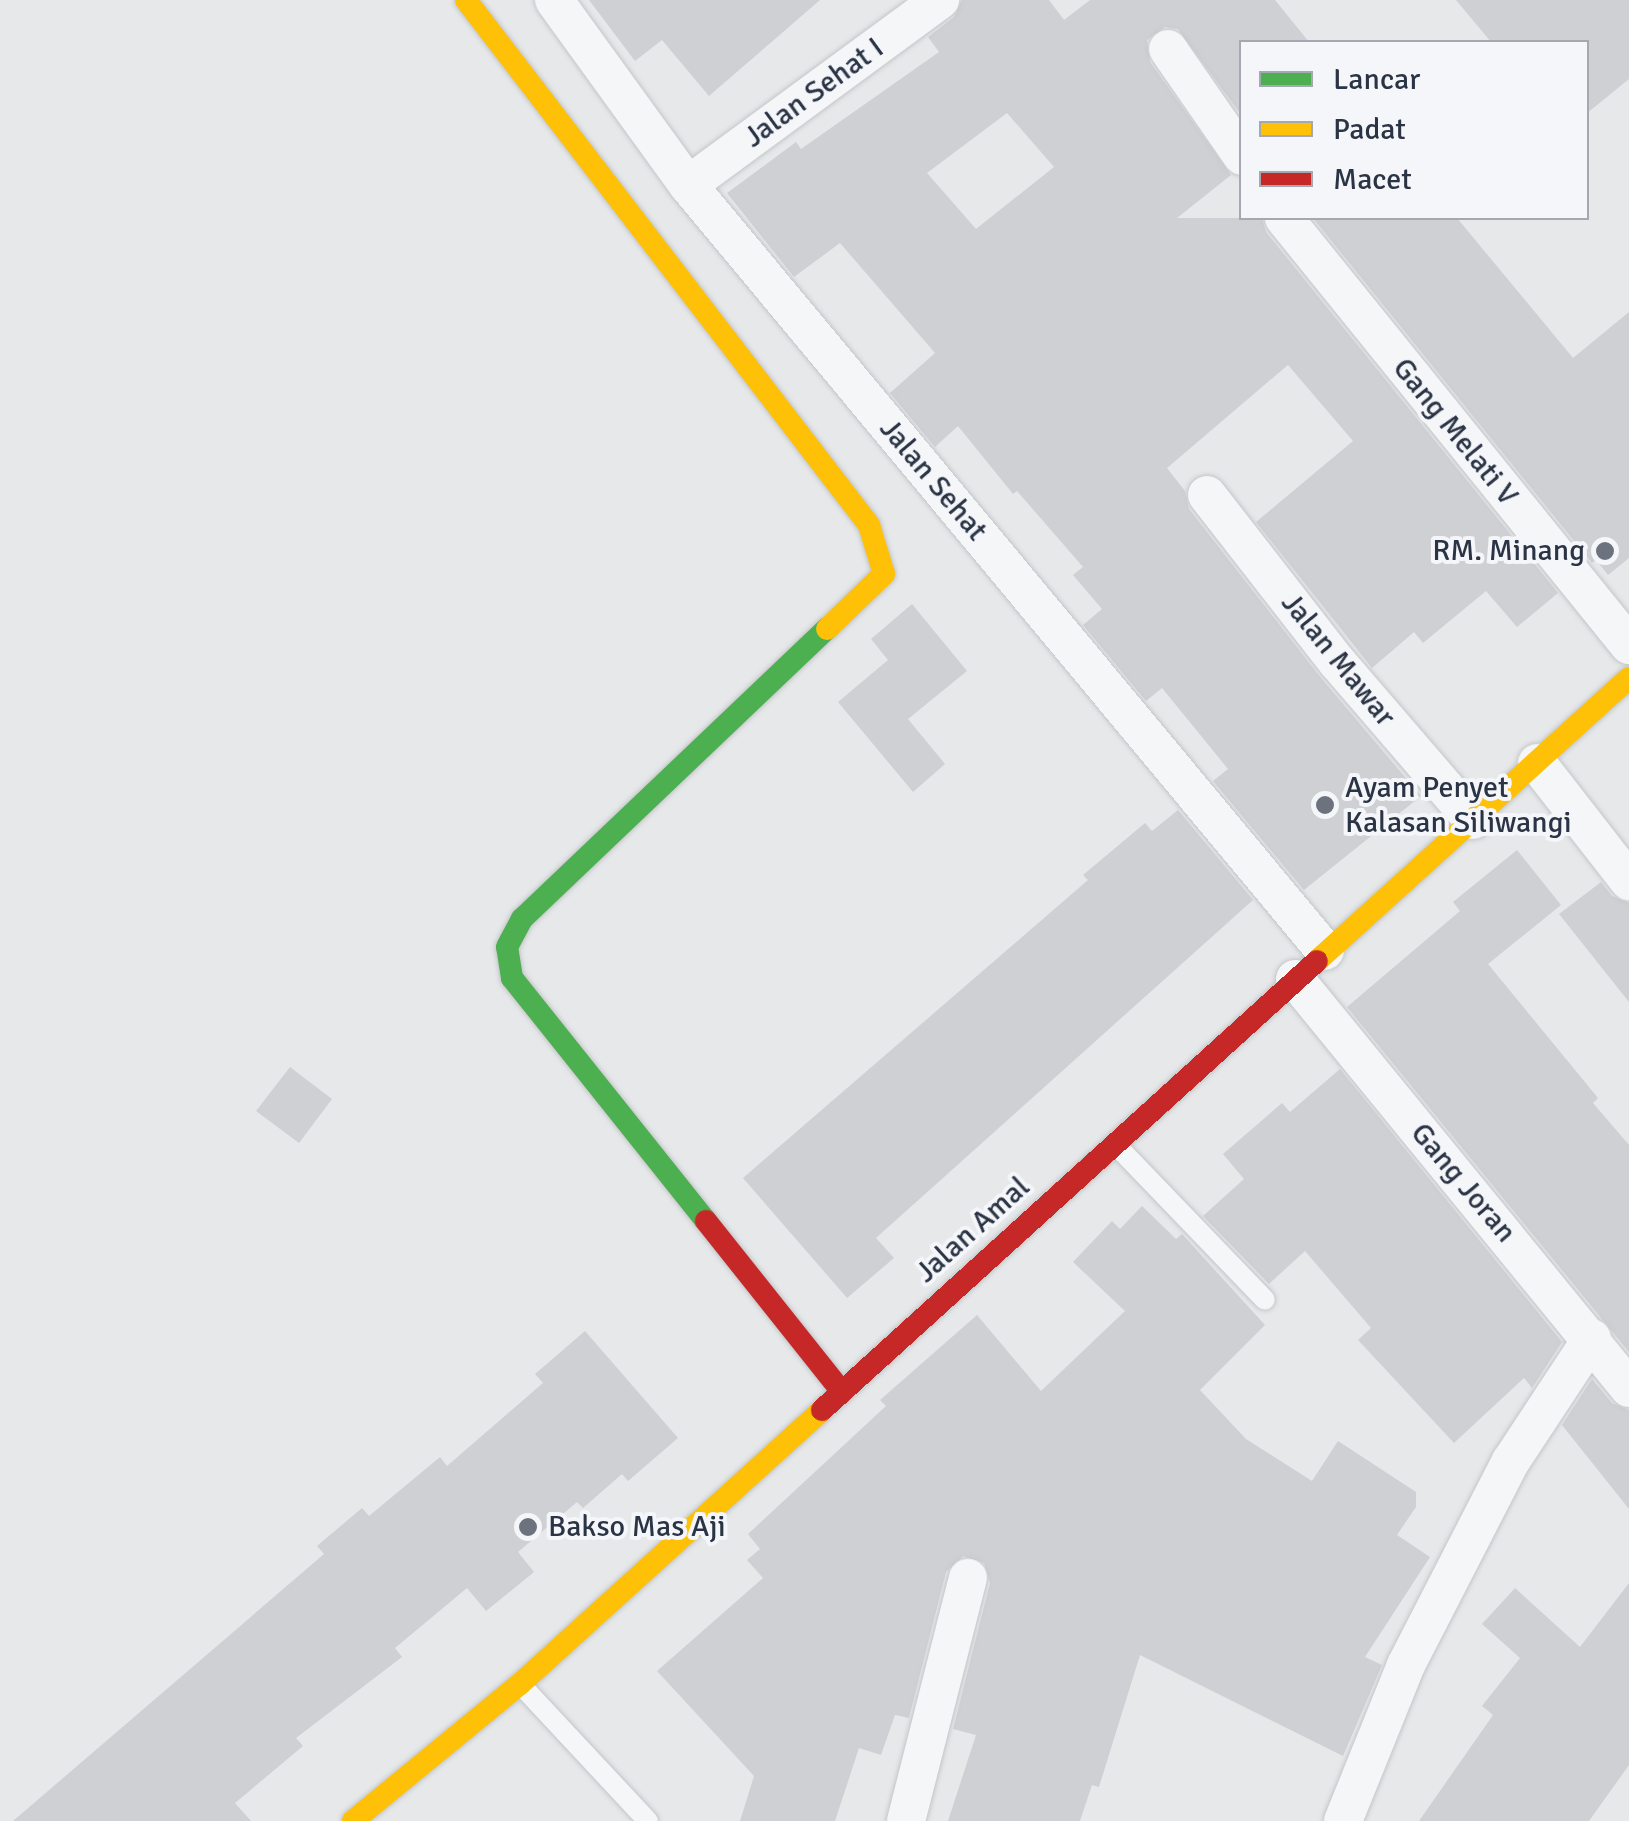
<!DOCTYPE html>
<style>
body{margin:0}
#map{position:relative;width:1629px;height:1821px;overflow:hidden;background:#e6e8ea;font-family:Signika,sans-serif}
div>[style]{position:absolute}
.building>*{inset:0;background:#ced0d3}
.roads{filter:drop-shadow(0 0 2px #c4c6c8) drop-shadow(0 0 2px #c4c6c8)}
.lane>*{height:20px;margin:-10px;padding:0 10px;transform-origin:10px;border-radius:10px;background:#f5f6f7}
.street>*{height:38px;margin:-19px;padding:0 19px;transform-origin:19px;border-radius:19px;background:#f5f6f7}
.fast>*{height:22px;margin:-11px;padding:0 11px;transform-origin:11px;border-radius:11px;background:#4caf50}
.slow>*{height:22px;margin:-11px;padding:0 11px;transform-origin:11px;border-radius:11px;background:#ffc107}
.jam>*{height:22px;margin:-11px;padding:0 11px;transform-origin:11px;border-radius:11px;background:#c62828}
.dots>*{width:28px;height:28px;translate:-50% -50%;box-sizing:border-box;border:5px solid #f4f6f9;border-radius:50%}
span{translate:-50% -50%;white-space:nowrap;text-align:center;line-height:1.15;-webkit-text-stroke:8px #f4f6f9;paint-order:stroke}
.street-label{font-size:30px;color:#2b3445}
.poi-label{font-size:30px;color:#2b3445}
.right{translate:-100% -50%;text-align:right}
.left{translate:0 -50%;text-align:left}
.legend{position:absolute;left:1239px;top:40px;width:350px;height:180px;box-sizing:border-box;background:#f4f6f9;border:2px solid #a4a8b1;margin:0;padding:12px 18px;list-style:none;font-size:30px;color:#2b3445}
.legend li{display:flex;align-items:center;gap:20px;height:50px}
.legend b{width:50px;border:2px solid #a4a8b1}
</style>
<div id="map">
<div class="building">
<div style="clip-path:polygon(589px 0,820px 0,709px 96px,662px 40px,635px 61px)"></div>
<div style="clip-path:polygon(evenodd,962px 0,1049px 0,1064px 20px,1090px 0,1275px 0,1309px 42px,1242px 42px,1242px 116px,1178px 29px,1165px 27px,1147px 40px,1150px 62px,1231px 175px,1177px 218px,1262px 218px,1266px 232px,1558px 593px,1517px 627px,1486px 591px,1423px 643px,1414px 632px,1372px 668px,1256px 522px,1353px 441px,1288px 365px,1167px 468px,1185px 491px,1189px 509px,1321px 678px,1421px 796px,1304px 890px,1213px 781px,1228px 769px,1162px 688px,1146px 701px,1083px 625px,1102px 609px,1073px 575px,1083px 567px,1017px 491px,1013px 494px,958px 426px,935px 447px,890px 393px,935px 353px,840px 243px,794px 277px,727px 193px,796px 142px,801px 149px,939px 52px,928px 37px,954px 17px,962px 0,1007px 113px,1054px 167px,976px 229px,927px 173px,1007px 113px)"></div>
<div style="clip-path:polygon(1456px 0,1629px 0,1629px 79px,1586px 114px,1586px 42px,1491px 42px)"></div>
<div style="clip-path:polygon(1313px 218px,1457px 218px,1573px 358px,1629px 312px,1629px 558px,1608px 575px,1596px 560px,1592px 563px)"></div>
<div style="clip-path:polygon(912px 604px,967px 671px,908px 719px,945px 764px,913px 792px,838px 702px,888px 660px,871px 639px)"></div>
<div style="clip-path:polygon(1178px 810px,1253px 900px,876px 1238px,894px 1258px,847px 1298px,743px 1178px,1088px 880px,1083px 875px,1145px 823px,1152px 831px)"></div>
<div style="clip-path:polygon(1517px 850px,1561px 905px,1488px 964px,1598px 1098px,1593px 1103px,1629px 1145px,1629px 1352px,1347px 1007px,1460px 911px,1453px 902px)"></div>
<div style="clip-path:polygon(1601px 882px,1612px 896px,1629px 903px,1629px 1002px,1559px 914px)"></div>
<div style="clip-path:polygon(290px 1067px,332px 1099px,299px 1143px,256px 1111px)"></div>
<div style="clip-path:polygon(1340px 1069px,1562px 1342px,1532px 1388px,1524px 1378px,1454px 1443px,1358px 1340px,1371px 1328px,1305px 1251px,1269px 1284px,1203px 1216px,1244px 1179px,1223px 1154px,1282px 1103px,1290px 1112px)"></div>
<div style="clip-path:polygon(1142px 1206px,1176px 1239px,1182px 1234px,1265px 1325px,1200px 1390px,1246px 1439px,1312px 1481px,1338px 1441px,1416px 1492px,1416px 1507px,1397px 1535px,1430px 1557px,1365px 1657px,1382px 1665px,1343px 1756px,1140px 1655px,1099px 1787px,1092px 1785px,1080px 1821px,948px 1821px,976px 1735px,953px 1729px,990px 1583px,984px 1563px,963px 1556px,946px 1572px,909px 1718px,895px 1715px,881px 1755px,859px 1748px,835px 1821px,740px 1821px,754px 1776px,657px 1671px,763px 1578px,747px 1560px,760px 1549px,748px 1534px,886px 1406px,880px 1400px,977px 1315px,1041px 1391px,1125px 1311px,1073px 1262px,1112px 1221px,1120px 1229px)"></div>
<div style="clip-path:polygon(585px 1331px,678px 1438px,628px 1481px,622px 1474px,583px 1508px,577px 1502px,518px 1552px,534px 1572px,486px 1611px,467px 1588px,395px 1648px,402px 1657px,296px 1738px,303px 1746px,235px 1803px,251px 1821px,13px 1821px,324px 1554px,317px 1546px,362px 1508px,369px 1516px,440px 1457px,447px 1466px,543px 1383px,535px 1374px)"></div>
<div style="clip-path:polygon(1592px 1379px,1612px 1403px,1629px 1410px,1629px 1509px,1562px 1425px)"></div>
<div style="clip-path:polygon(1629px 1583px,1629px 1765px,1589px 1821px,1419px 1821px,1493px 1715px,1482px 1706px,1520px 1658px,1482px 1624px,1515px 1588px,1580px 1647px)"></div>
</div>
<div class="roads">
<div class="lane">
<div style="left:1115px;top:1144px;width:216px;rotate:46.1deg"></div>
<div style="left:521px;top:1685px;width:186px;rotate:47deg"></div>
</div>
<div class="street">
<div style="left:554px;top:0;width:228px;rotate:54.1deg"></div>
<div style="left:688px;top:185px;width:996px;rotate:50.25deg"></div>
<div style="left:1168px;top:49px;width:130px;rotate:55.3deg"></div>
<div style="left:688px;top:185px;width:313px;rotate:-36.3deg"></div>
<div style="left:1284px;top:218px;width:549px;rotate:51.06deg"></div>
<div style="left:1207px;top:495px;width:213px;rotate:52.1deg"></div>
<div style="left:1338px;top:663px;width:207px;rotate:49.3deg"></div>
<div style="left:1537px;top:763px;width:150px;rotate:52.1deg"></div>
<div style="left:1295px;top:979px;width:528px;rotate:50.76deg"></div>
<div style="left:906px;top:1821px;width:251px;rotate:-75.7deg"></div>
<div style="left:1343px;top:1821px;width:168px;rotate:-68deg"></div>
<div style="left:1406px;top:1665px;width:229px;rotate:-62.8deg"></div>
<div style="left:1511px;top:1461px;width:147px;rotate:-56.6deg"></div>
</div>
<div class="fast">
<div style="left:706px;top:1221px;width:311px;rotate:-128.6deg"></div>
<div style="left:512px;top:978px;width:31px;rotate:-99deg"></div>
<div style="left:507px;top:947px;width:32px;rotate:-62deg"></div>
<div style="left:522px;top:919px;width:421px;rotate:-43.6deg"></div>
</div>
<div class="slow">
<div style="left:466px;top:0;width:662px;rotate:52.49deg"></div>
<div style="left:869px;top:525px;width:51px;rotate:73deg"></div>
<div style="left:884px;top:574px;width:79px;rotate:136deg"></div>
<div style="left:1317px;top:961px;width:421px;rotate:-42.2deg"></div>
<div style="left:353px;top:1821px;width:216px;rotate:-39.4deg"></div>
<div style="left:520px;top:1684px;width:408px;rotate:-42.2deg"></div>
</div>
<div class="jam">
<div style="left:706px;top:1221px;width:217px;rotate:51.5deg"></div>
<div style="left:822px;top:1410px;width:668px;rotate:-42.21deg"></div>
</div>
</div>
<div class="dots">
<div style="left:1605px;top:551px;background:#6c737f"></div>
<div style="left:1325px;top:805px;background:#6c737f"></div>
<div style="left:528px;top:1527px;background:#6c737f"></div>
</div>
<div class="street-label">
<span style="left:814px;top:93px;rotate:-36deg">Jalan Sehat I</span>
<span style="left:1455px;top:432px;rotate:51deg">Gang Melati V</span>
<span style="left:933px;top:480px;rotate:50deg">Jalan Sehat</span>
<span style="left:1338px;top:660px;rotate:51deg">Jalan Mawar</span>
<span style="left:1463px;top:1183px;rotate:50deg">Gang Joran</span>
<span style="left:973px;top:1230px;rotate:-42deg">Jalan Amal</span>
</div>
<div class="poi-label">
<span class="right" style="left:1585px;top:551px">RM. Minang</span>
<span class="left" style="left:1345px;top:805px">Ayam Penyet<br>Kalasan Siliwangi</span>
<span class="left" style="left:548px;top:1527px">Bakso Mas Aji</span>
</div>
<ul class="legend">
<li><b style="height:12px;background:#4caf50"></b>Lancar</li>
<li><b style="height:12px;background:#ffc107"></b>Padat</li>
<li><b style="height:12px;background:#c62828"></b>Macet</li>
</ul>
</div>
